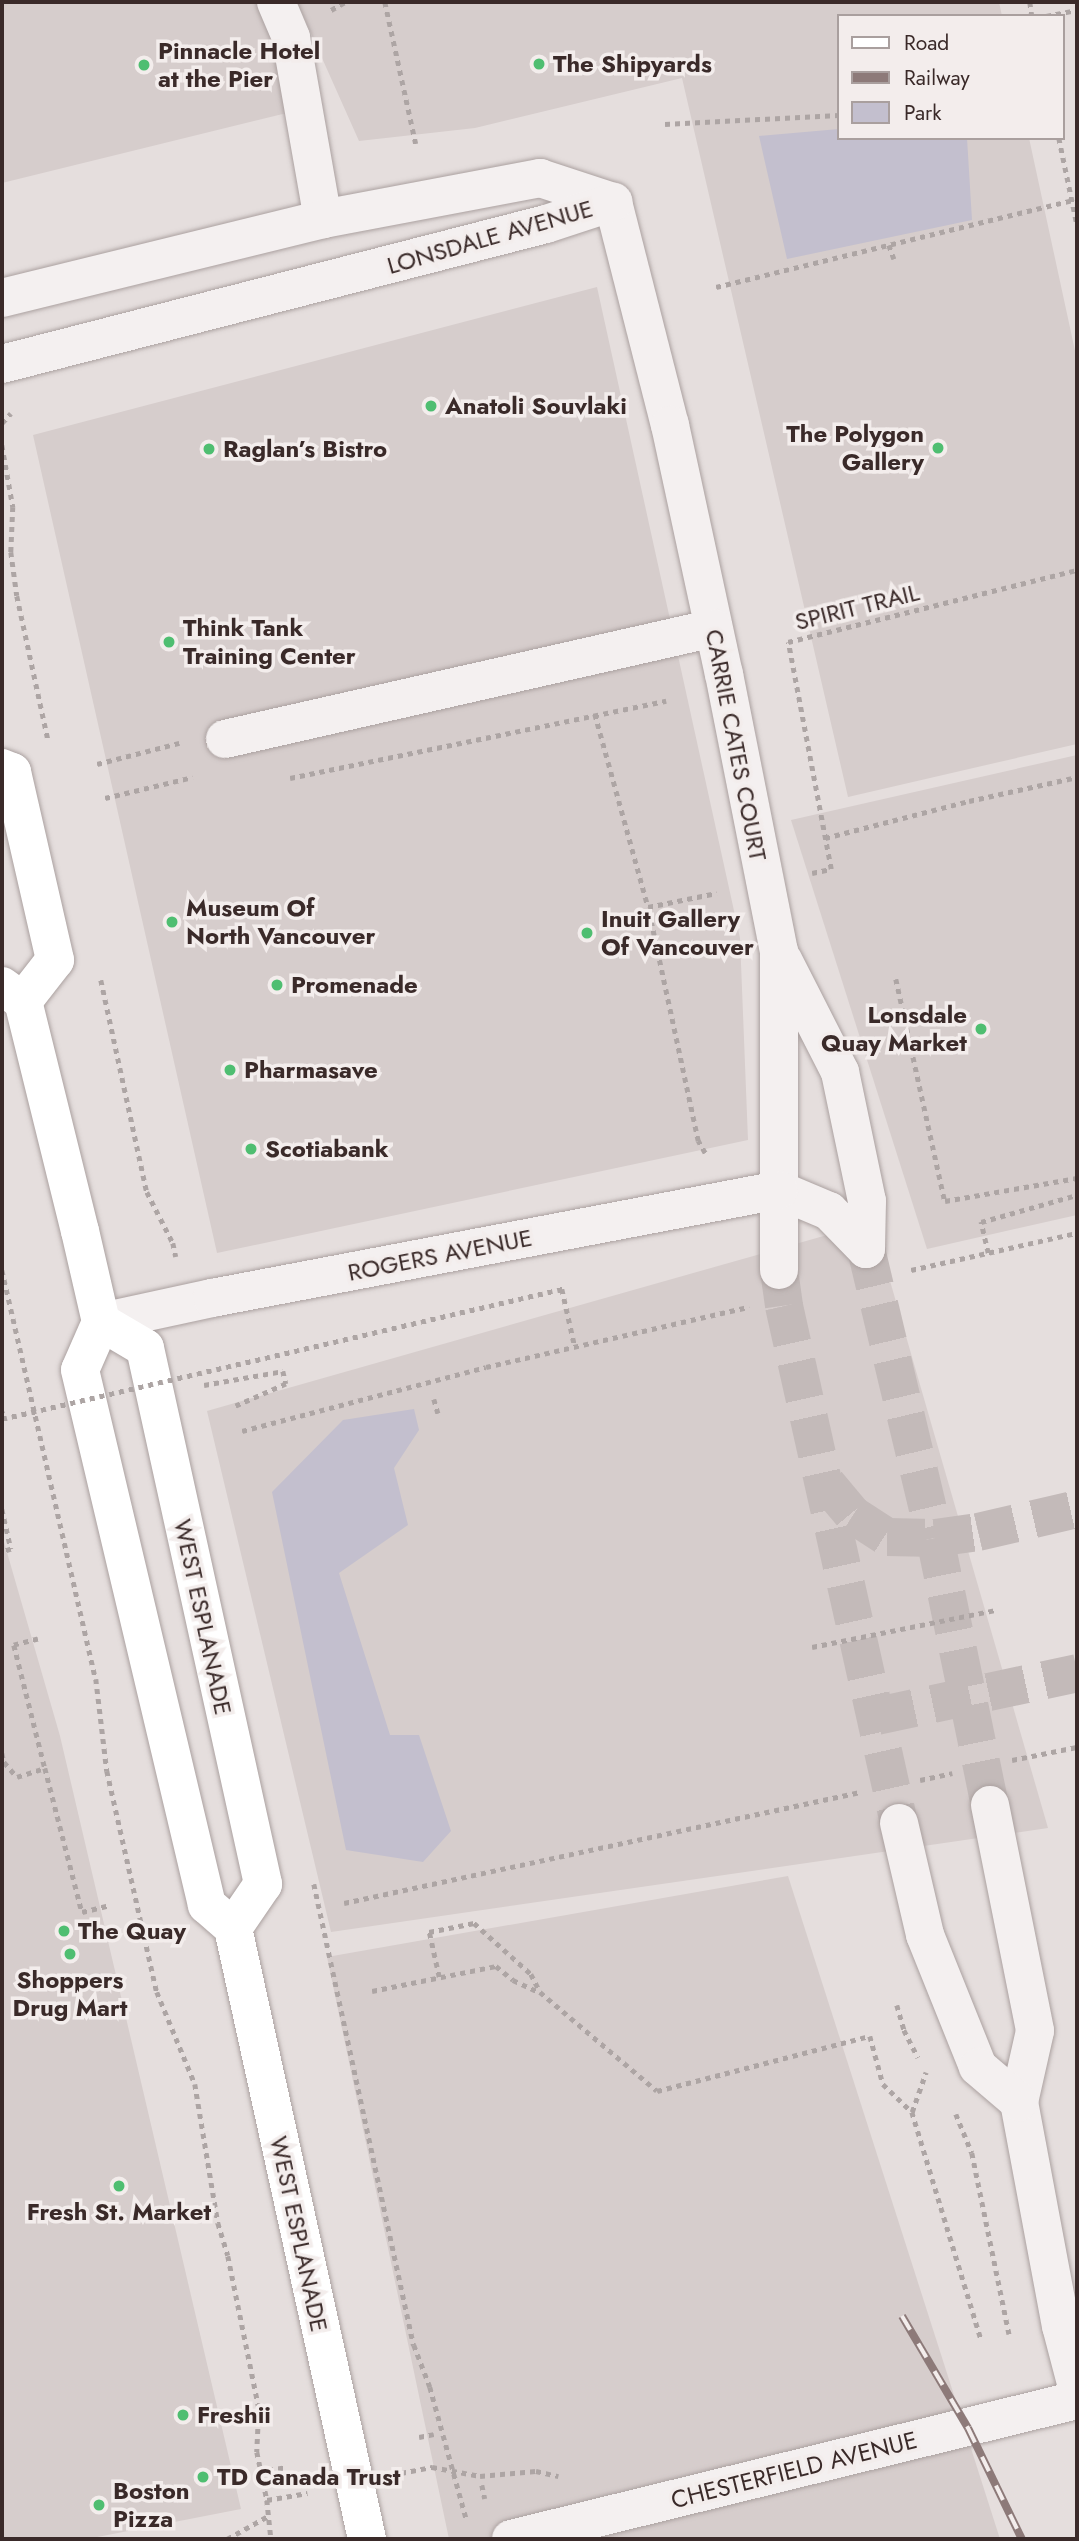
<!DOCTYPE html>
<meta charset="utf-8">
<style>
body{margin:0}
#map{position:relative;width:1079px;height:2541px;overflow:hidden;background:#e5dedd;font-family:Jost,sans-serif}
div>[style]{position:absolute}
.built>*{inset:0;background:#d6cdcc}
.green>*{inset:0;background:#c3bfce}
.minor-tunnel>*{height:38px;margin-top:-19px;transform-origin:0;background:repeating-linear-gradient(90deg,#c3bab9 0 38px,transparent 0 57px)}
.path>*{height:4.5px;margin-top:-2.25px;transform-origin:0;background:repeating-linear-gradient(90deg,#ada5a4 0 5px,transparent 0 10px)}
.roads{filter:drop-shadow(0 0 2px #aba1a0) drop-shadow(0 0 2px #aba1a0)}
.minor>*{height:38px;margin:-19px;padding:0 19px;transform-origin:19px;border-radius:19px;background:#f4f0f0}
.major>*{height:38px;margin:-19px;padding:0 19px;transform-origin:19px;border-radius:19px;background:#fff}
.rail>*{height:8px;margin-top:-4px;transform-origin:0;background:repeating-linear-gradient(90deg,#f3edec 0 16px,#8d7a79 0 32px);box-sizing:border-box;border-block:2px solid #8d7a79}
.path-bridge>*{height:4.5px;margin-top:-2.25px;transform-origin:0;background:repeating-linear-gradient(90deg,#ada5a4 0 5px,transparent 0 10px)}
.dots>*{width:19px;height:19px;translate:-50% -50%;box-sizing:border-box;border:4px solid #f3edec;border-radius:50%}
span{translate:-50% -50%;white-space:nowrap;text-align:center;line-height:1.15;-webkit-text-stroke:7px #f3edec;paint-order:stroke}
.poi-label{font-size:24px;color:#3a2a29;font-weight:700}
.left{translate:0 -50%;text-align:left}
.right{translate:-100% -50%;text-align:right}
.street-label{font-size:24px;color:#3a2a29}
.frame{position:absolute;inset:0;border:4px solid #3a2a29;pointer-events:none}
.legend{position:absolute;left:837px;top:14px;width:228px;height:126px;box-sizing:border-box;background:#f3edec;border:2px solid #a99f9e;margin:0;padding:9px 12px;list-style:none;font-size:21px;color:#3a2a29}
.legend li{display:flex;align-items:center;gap:14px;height:35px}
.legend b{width:35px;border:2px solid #a99f9e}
</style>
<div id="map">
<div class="built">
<div style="clip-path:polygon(2px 2px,264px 2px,295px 111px,2px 183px)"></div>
<div style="clip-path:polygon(297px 2px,999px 2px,1002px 16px,839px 16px,839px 138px,1029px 138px,1077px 360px,1077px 744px,848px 797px,682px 78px,475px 128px,359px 141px)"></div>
<div style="clip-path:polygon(597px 287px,740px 938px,748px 1140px,217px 1253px,33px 435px)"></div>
<div style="clip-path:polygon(1077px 755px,1077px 1215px,927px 1249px,791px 820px)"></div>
<div style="clip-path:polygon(873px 1222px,1048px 1828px,331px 1932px,207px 1411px)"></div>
<div style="clip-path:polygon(2px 1535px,60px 1736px,241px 2509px,87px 2539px,2px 2539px)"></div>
<div style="clip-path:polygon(788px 1876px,1000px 2539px,449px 2539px,327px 1957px)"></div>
</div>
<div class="green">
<div style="clip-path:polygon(839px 129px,839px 138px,967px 138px,972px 220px,787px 259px,759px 136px)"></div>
<div style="clip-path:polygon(414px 1409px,419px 1430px,394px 1468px,408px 1525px,339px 1573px,390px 1735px,419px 1735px,451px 1831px,423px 1862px,346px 1850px,272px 1492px,343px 1420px)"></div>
</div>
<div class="minor-tunnel">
<div style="left:866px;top:1249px;width:297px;rotate:76.6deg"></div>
<div style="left:935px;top:1538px;width:273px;rotate:78.4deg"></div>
<div style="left:779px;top:1270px;width:36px;rotate:82deg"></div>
<div style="left:784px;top:1306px;width:530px;rotate:77.46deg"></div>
<div style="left:827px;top:1484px;width:40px;rotate:50deg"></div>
<div style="left:853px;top:1515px;width:40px;rotate:32.9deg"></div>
<div style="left:887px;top:1537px;width:48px;rotate:1.2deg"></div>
<div style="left:935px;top:1538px;width:43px;rotate:-7.9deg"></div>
<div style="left:978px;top:1532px;width:102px;rotate:-13.1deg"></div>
<div style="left:877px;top:1716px;width:205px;rotate:-12.1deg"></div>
</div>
<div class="path">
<div style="left:385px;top:2px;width:145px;rotate:77.7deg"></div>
<div style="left:1030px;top:2px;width:14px;rotate:82deg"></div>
<div style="left:331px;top:10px;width:16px;rotate:-30deg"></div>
<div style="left:1046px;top:16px;width:32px;rotate:-11deg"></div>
<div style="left:665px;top:124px;width:174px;rotate:-3deg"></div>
<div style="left:1059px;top:138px;width:88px;rotate:78.2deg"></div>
<div style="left:889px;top:245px;width:15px;rotate:70deg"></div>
<div style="left:716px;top:287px;width:366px;rotate:-13.7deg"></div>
<div style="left:2px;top:423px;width:13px;rotate:-48deg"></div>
<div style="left:2px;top:445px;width:63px;rotate:79.9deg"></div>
<div style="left:13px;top:507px;width:45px;rotate:92.5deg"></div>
<div style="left:11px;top:552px;width:44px;rotate:82.2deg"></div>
<div style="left:17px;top:596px;width:146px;rotate:77.8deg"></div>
<div style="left:2px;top:480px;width:1px"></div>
<div style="left:595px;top:714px;width:200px;rotate:74.6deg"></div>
<div style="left:97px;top:764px;width:85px;rotate:-14.4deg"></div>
<div style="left:290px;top:778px;width:384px;rotate:-11.6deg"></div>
<div style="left:105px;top:798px;width:90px;rotate:-13.4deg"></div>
<div style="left:825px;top:838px;width:149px;rotate:-14.4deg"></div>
<div style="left:969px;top:801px;width:111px;rotate:-12.5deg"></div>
<div style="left:812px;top:873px;width:19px;rotate:-12deg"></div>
<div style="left:831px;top:869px;width:231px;rotate:-100.7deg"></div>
<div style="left:788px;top:642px;width:298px;rotate:-14deg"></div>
<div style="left:896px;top:979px;width:227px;rotate:77.6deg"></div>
<div style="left:945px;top:1201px;width:134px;rotate:-9.9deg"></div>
<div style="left:101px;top:980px;width:217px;rotate:77.8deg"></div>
<div style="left:147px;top:1192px;width:57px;rotate:63deg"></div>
<div style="left:173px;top:1243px;width:14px;rotate:78deg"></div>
<div style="left:705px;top:1153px;width:14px;rotate:-120deg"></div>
<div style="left:698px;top:1141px;width:239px;rotate:-102.1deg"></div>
<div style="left:648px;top:907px;width:70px;rotate:-11.5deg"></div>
<div style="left:988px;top:1253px;width:32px;rotate:-103deg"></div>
<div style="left:981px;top:1222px;width:100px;rotate:-15.7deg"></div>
<div style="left:2px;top:1270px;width:420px;rotate:77.1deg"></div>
<div style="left:96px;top:1679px;width:93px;rotate:83.2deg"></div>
<div style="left:107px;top:1771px;width:227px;rotate:77.3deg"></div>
<div style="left:157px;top:1992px;width:100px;rotate:67.6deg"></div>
<div style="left:195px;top:2084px;width:141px;rotate:80.6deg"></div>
<div style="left:218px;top:2223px;width:34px;rotate:73deg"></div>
<div style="left:228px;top:2256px;width:156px;rotate:78.5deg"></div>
<div style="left:259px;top:2409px;width:43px;rotate:92.7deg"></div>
<div style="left:257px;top:2452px;width:49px;rotate:78.2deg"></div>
<div style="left:267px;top:2500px;width:39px;rotate:84deg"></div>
<div style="left:911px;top:1270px;width:170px;rotate:-12.6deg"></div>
<div style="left:562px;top:1289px;width:59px;rotate:77.4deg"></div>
<div style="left:204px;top:1385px;width:80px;rotate:-10deg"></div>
<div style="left:283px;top:1371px;width:13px;rotate:77deg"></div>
<div style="left:286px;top:1384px;width:55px;rotate:156.3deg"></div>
<div style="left:434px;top:1399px;width:15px;rotate:74deg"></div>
<div style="left:2px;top:1411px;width:2px;rotate:-27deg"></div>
<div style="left:242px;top:1431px;width:252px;rotate:-14.7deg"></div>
<div style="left:486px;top:1367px;width:270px;rotate:-12.9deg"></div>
<div style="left:2px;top:1509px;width:41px;rotate:77.3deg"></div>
<div style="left:11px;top:1549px;width:9px;rotate:162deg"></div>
<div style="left:38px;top:1639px;width:25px;rotate:166deg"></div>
<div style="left:14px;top:1645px;width:127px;rotate:75.9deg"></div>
<div style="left:812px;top:1647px;width:188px;rotate:-11.4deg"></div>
<div style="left:2px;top:1753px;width:9px;rotate:77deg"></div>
<div style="left:4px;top:1762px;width:20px;rotate:49deg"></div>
<div style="left:17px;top:1777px;width:29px;rotate:-18deg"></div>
<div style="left:45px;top:1768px;width:149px;rotate:75.6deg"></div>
<div style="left:82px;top:1912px;width:29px;rotate:-14deg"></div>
<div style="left:1012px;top:1760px;width:66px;rotate:-11.3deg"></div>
<div style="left:920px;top:1780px;width:33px;rotate:-12deg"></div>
<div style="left:314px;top:1884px;width:472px;rotate:77.8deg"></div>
<div style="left:414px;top:2345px;width:45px;rotate:69.1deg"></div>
<div style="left:430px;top:2387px;width:136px;rotate:74.6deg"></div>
<div style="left:344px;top:1903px;width:528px;rotate:-12.14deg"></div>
<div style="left:439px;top:1977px;width:46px;rotate:-102.5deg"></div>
<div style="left:429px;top:1932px;width:46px;rotate:-11.3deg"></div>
<div style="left:474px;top:1923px;width:76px;rotate:41.8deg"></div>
<div style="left:531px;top:1974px;width:20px;rotate:63deg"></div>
<div style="left:540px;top:1992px;width:153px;rotate:40.2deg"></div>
<div style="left:657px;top:2091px;width:220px;rotate:-14.5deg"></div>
<div style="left:870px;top:2036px;width:50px;rotate:74.8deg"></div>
<div style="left:883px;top:2084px;width:40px;rotate:44deg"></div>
<div style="left:912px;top:2112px;width:237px;rotate:73.1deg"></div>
<div style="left:372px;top:1991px;width:126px;rotate:-11.4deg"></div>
<div style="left:496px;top:1966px;width:22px;rotate:39deg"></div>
<div style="left:513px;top:1980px;width:29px;rotate:25deg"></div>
<div style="left:897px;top:2005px;width:26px;rotate:74deg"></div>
<div style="left:904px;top:2030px;width:31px;rotate:63deg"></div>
<div style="left:912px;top:2112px;width:42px;rotate:-70.7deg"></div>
<div style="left:956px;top:2114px;width:42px;rotate:67.7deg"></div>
<div style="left:972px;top:2153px;width:185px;rotate:78.4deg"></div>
<div style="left:419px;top:2437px;width:15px;rotate:-11deg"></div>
<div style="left:268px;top:2470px;width:18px;rotate:-9deg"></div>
<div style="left:401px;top:2473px;width:32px;rotate:-11deg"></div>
<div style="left:432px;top:2467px;width:49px;rotate:10.6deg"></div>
<div style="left:480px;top:2476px;width:56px;rotate:-5.1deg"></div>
<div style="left:536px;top:2471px;width:23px;rotate:13deg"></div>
<div style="left:482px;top:2485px;width:14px;rotate:78deg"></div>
<div style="left:267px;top:2500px;width:41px;rotate:-9.9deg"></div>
<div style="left:227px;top:2539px;width:47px;rotate:-29.3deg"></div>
</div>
<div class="roads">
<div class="minor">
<div style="left:276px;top:2px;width:39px;rotate:67deg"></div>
<div style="left:291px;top:38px;width:184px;rotate:80deg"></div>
<div style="left:613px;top:202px;width:230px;rotate:75.7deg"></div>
<div style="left:670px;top:425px;width:255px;rotate:77.8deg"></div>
<div style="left:724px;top:674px;width:282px;rotate:78.8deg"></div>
<div style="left:779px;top:951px;width:319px;rotate:90deg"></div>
<div style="left:2px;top:298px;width:331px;rotate:-13.8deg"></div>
<div style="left:323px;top:219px;width:221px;rotate:-10.7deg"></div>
<div style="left:540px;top:178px;width:77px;rotate:18.2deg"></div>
<div style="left:2px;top:364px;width:562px;rotate:-14.43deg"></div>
<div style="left:546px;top:224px;width:71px;rotate:-18.2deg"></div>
<div style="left:225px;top:739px;width:501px;rotate:-12.79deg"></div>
<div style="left:783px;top:960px;width:126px;rotate:63deg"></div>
<div style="left:840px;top:1072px;width:132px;rotate:78.2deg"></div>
<div style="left:867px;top:1201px;width:48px;rotate:91.2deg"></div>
<div style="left:779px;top:1190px;width:54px;rotate:22.8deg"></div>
<div style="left:829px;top:1211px;width:53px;rotate:45.8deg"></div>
<div style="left:101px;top:1322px;width:114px;rotate:-12.2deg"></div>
<div style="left:212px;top:1298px;width:577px;rotate:-10.78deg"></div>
<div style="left:990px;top:1805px;width:230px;rotate:78.7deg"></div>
<div style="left:1035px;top:2031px;width:73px;rotate:102.7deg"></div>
<div style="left:1019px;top:2102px;width:228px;rotate:79.4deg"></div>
<div style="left:1061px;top:2326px;width:63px;rotate:75.3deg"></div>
<div style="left:899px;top:1823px;width:115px;rotate:76.9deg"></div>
<div style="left:925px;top:1935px;width:142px;rotate:68.1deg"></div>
<div style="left:978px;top:2067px;width:54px;rotate:40.5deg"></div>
<div style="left:511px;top:2539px;width:583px;rotate:-13.8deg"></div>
</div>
<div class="major">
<div style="left:2px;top:768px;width:11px;rotate:22deg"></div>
<div style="left:12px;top:772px;width:193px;rotate:77.1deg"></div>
<div style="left:55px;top:960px;width:52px;rotate:128deg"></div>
<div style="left:2px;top:986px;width:26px;rotate:36deg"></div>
<div style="left:23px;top:1001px;width:237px;rotate:76.1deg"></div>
<div style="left:80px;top:1231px;width:93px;rotate:77deg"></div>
<div style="left:101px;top:1322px;width:52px;rotate:113.6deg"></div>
<div style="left:80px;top:1370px;width:550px;rotate:76.65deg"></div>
<div style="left:207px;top:1905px;width:35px;rotate:41deg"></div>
<div style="left:233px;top:1928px;width:626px;rotate:77.63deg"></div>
<div style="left:101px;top:1322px;width:51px;rotate:30.6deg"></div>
<div style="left:145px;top:1348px;width:549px;rotate:77.58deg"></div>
<div style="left:263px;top:1884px;width:53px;rotate:124.3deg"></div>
</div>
</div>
<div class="rail">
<div style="left:902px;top:2316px;width:130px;rotate:59.5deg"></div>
<div style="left:968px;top:2428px;width:123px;rotate:64.1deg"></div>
</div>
<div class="path-bridge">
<div style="left:2px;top:1419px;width:575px;rotate:-13.07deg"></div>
</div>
<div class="dots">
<div style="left:539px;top:64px;background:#4fbe71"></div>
<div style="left:144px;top:65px;background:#4fbe71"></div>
<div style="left:431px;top:406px;background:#4fbe71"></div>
<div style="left:938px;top:448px;background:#4fbe71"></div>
<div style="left:209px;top:449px;background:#4fbe71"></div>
<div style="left:169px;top:642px;background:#4fbe71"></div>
<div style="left:172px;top:922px;background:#4fbe71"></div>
<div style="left:587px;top:933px;background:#4fbe71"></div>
<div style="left:277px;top:985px;background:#4fbe71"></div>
<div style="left:981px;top:1029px;background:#4fbe71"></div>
<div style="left:230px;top:1070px;background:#4fbe71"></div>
<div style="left:251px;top:1149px;background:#4fbe71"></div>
<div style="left:64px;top:1931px;background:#4fbe71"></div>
<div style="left:70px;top:1954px;background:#4fbe71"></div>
<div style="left:119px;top:2186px;background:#4fbe71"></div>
<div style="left:183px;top:2415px;background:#4fbe71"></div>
<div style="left:203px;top:2477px;background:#4fbe71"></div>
<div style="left:99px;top:2505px;background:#4fbe71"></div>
</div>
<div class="poi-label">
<span class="left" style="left:158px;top:65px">Pinnacle Hotel<br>at the Pier</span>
<span class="left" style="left:553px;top:64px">The Shipyards</span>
<span class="left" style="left:445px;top:406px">Anatoli Souvlaki</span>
<span class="right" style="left:924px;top:448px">The Polygon<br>Gallery</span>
<span class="left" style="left:223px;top:449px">Raglan’s Bistro</span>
<span class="left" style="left:183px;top:642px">Think Tank<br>Training Center</span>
<span class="left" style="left:186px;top:922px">Museum Of<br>North Vancouver</span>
<span class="left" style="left:601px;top:933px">Inuit Gallery<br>Of Vancouver</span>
<span class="left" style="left:291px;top:985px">Promenade</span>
<span class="right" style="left:967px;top:1029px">Lonsdale<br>Quay Market</span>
<span class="left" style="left:244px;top:1070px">Pharmasave</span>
<span class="left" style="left:265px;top:1149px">Scotiabank</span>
<span class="left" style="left:78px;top:1931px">The Quay</span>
<span style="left:70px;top:1994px">Shoppers<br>Drug Mart</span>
<span style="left:119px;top:2212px">Fresh St. Market</span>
<span class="left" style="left:197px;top:2415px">Freshii</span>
<span class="left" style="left:217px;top:2477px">TD Canada Trust</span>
<span class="left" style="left:113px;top:2505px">Boston<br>Pizza</span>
</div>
<div class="street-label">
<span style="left:490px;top:237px;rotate:-16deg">LONSDALE AVENUE</span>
<span style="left:857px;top:607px;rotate:-14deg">SPIRIT TRAIL</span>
<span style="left:736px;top:745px;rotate:79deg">CARRIE CATES COURT</span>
<span style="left:440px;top:1255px;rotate:-11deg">ROGERS AVENUE</span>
<span style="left:203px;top:1617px;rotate:78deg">WEST ESPLANADE</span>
<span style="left:299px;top:2234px;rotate:78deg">WEST ESPLANADE</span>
<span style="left:794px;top:2470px;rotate:-14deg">CHESTERFIELD AVENUE</span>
</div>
<div class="frame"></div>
<ul class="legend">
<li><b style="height:9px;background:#fff"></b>Road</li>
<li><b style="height:9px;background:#8d7a79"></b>Railway</li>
<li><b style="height:19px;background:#c3bfce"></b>Park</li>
</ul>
</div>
